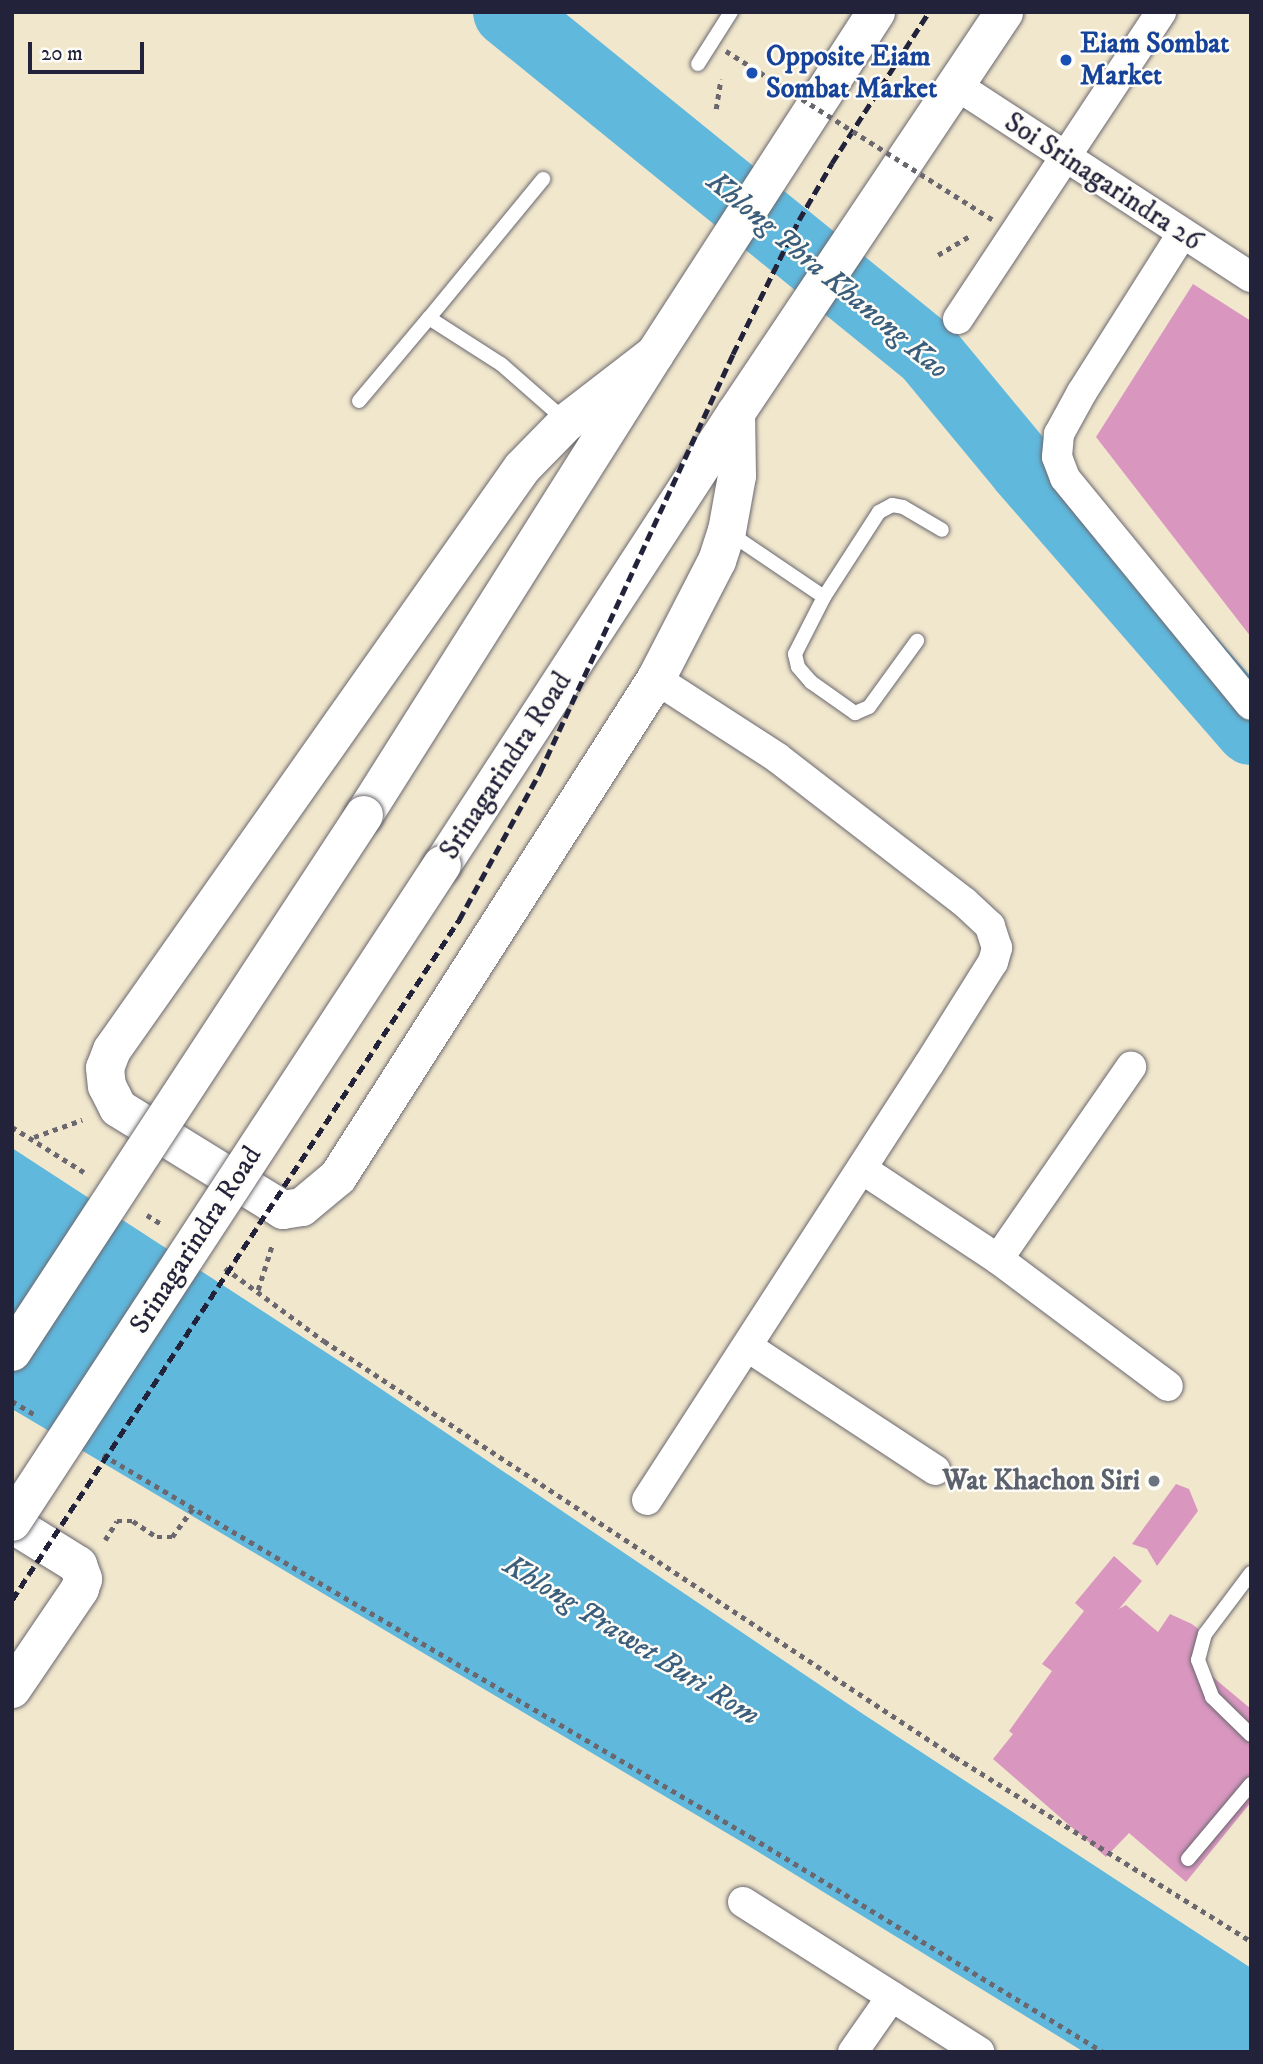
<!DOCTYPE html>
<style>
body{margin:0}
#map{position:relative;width:1263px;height:2064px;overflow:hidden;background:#f1e7cd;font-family:"IM FELL DW Pica",serif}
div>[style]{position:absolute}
.water>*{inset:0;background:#60b8dd}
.river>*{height:70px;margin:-35px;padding:0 35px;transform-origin:35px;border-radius:35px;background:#60b8dd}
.building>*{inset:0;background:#d997c0}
.path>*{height:4.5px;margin-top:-2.25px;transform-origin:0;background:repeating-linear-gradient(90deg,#6a676e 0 5px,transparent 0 10px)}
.roads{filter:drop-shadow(0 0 2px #6a676e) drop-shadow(0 0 2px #6a676e)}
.service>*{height:14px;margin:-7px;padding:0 7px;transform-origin:7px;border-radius:7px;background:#fff}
.minor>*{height:30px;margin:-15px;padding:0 15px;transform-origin:15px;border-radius:15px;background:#fff}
.primary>*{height:38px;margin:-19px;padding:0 19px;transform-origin:19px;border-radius:19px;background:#fff}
.rail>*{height:5px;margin-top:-2.5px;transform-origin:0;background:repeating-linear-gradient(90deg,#22223b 0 10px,transparent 0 15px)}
.path-bridge>*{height:4.5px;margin-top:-2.25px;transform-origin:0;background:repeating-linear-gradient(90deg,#6a676e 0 5px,transparent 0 10px)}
.bridges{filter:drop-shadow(0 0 2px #6a676e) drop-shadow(0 0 2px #6a676e)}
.primary-bridge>*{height:38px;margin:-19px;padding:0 19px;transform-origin:19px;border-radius:19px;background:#fff}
.dots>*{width:19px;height:19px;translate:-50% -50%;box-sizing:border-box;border:4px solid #fdfcf7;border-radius:50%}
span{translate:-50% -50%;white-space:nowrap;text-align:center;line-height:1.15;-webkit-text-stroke:5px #fdfcf7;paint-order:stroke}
.transit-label{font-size:28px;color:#164399;font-weight:700}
.left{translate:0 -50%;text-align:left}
.street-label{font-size:28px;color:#22223b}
.worship-label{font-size:28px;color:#5b616d;font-weight:700}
.right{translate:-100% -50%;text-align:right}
.water-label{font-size:30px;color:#3b5e7c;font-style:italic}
.frame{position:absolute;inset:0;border:14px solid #22223b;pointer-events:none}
.scale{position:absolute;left:28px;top:42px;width:116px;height:32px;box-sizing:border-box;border:4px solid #22223b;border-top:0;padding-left:9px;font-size:21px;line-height:24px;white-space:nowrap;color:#22223b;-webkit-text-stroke:5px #fdfcf7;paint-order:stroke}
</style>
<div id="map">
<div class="water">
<div style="clip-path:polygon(12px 1148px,347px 1366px,863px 1714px,1251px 1968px,1251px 2052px,1084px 2052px,747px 1845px,12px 1409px)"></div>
</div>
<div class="river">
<div style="left:508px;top:12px;width:541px;rotate:39.07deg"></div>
<div style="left:928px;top:353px;width:149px;rotate:50.4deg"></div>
<div style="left:1023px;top:468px;width:347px;rotate:49deg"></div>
</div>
<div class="building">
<div style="clip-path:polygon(1193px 284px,1251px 321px,1251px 637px,1096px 437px)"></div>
<div style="clip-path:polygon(1176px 1484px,1189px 1489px,1198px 1511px,1157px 1566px,1147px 1549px,1132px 1544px)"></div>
<div style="clip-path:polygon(1114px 1556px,1142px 1581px,1119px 1609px,1126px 1605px,1158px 1632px,1170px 1614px,1192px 1624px,1202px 1632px,1196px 1663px,1251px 1709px,1251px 1802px,1186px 1882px,1129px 1833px,1106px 1857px,993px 1759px,1013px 1734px,1009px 1731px,1052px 1671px,1042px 1664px,1084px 1611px,1075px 1603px)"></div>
</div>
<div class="path">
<div style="left:716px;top:109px;width:30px;rotate:-81deg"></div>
<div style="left:938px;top:255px;width:37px;rotate:-31deg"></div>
<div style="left:12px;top:1127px;width:85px;rotate:32deg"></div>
<div style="left:34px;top:1137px;width:51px;rotate:-19.5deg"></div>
<div style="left:147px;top:1215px;width:19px;rotate:32deg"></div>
<div style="left:225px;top:1268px;width:123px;rotate:36.4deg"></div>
<div style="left:324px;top:1341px;width:756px;rotate:33.4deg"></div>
<div style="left:955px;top:1757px;width:349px;rotate:31.9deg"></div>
<div style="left:258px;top:1290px;width:47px;rotate:-72.7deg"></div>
<div style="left:12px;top:1401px;width:27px;rotate:31deg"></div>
<div style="left:103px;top:1455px;width:752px;rotate:30.52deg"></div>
<div style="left:751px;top:1837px;width:412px;rotate:31.4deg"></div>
<div style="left:105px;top:1540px;width:22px;rotate:-58deg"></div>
<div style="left:117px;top:1521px;width:16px"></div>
<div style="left:133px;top:1521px;width:29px;rotate:34deg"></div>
<div style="left:157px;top:1537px;width:15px"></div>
<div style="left:172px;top:1537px;width:36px;rotate:-54deg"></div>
</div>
<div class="roads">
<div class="service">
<div style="left:698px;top:64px;width:62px;rotate:-57.6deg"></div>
<div style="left:429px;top:318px;width:180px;rotate:-50.6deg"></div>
<div style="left:359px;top:401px;width:109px;rotate:-49.9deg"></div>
<div style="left:429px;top:318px;width:85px;rotate:32.6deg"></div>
<div style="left:501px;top:364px;width:86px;rotate:41.2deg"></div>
<div style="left:728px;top:532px;width:116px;rotate:34.1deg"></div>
<div style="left:824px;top:597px;width:64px;rotate:117deg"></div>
<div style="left:795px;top:654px;width:13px;rotate:77deg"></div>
<div style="left:798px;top:667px;width:20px;rotate:49deg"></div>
<div style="left:811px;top:682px;width:54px;rotate:35.2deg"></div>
<div style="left:855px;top:713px;width:15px;rotate:-23deg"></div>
<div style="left:869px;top:707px;width:82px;rotate:-54deg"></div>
<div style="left:824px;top:597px;width:101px;rotate:-57.1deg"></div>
<div style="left:879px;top:512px;width:15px;rotate:-28deg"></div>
<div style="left:892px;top:505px;width:11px;rotate:10deg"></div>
<div style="left:903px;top:507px;width:45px;rotate:30.5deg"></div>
<div style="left:1251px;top:1573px;width:76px;rotate:127deg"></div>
<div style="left:1205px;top:1634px;width:27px;rotate:105deg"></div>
<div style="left:1198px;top:1660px;width:40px;rotate:69deg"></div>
<div style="left:1212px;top:1697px;width:54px;rotate:44.3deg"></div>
<div style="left:1188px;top:1859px;width:98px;rotate:-50deg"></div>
</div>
<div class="minor">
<div style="left:956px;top:85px;width:352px;rotate:33.1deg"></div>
<div style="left:1182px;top:234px;width:187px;rotate:122.3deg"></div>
<div style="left:1082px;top:392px;width:48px;rotate:118.7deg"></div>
<div style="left:1059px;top:434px;width:23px;rotate:95deg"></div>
<div style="left:1057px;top:457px;width:22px;rotate:69deg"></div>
<div style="left:1065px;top:478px;width:293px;rotate:50.7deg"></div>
<div style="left:958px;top:319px;width:368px;rotate:-56.5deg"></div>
<div style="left:862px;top:1169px;width:163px;rotate:33.5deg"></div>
<div style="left:998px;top:1259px;width:212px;rotate:36.8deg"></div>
<div style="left:998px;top:1259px;width:234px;rotate:-55.3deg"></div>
<div style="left:748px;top:1347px;width:224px;rotate:33.3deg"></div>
<div style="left:647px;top:1500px;width:519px;rotate:-57.11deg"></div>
<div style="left:929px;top:1064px;width:120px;rotate:-57.9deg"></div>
<div style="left:993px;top:962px;width:15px;rotate:-74deg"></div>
<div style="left:997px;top:948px;width:23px;rotate:-108deg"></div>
<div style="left:990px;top:926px;width:35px;rotate:-137deg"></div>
<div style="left:964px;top:902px;width:235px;rotate:-142.3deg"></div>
<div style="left:778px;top:758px;width:145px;rotate:-147.1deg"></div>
<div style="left:743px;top:1902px;width:280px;rotate:32.4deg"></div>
<div style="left:853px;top:2052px;width:68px;rotate:-55.1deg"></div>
</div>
<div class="primary">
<div style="left:655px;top:354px;width:111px;rotate:142.3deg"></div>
<div style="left:567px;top:422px;width:64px;rotate:134.4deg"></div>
<div style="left:522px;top:468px;width:712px;rotate:125.16deg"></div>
<div style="left:112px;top:1050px;width:19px;rotate:111deg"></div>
<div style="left:105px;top:1068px;width:18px;rotate:84deg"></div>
<div style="left:107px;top:1086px;width:25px;rotate:63deg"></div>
<div style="left:118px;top:1108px;width:194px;rotate:31.7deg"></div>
<div style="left:283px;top:1210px;width:19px;rotate:-9deg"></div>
<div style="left:302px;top:1207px;width:47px;rotate:-39.8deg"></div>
<div style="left:338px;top:1177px;width:591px;rotate:-57.44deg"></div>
<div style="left:656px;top:679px;width:133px;rotate:-62.7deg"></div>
<div style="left:717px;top:561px;width:32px;rotate:-72deg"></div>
<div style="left:727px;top:531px;width:56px;rotate:-79.7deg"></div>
<div style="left:737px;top:476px;width:63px;rotate:-90.9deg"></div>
<div style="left:364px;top:815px;width:545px;rotate:-57.74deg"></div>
<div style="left:655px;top:354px;width:407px;rotate:-57.1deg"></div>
<div style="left:442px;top:865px;width:539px;rotate:-56.96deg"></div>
<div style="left:736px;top:413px;width:482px;rotate:-56.2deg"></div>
<div style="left:12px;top:1524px;width:78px;rotate:31.8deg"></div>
<div style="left:78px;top:1565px;width:15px;rotate:70deg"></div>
<div style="left:83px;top:1579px;width:10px;rotate:107deg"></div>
<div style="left:80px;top:1589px;width:121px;rotate:124.2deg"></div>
</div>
</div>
<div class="rail">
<div style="left:12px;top:1600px;width:814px;rotate:-56.68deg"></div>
<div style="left:459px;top:920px;width:169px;rotate:-61.3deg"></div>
<div style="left:540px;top:772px;width:460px;rotate:-65.2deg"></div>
<div style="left:733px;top:354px;width:149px;rotate:-63.8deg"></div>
<div style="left:799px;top:220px;width:66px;rotate:-59.9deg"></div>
<div style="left:832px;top:163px;width:179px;rotate:-57.3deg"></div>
</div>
<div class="path-bridge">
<div style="left:726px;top:51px;width:318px;rotate:32.3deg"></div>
</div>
<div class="bridges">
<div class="primary-bridge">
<div style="left:12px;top:1352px;width:642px;rotate:-56.76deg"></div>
<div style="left:12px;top:1522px;width:785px;rotate:-56.8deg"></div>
</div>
</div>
<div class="dots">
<div style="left:1066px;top:60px;background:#1a4fb4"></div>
<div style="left:752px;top:73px;background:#1a4fb4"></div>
<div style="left:1154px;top:1481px;background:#6b7280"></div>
</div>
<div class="transit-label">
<span class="left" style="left:1080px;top:60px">Eiam Sombat<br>Market</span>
<span class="left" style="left:766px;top:73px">Opposite Eiam<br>Sombat Market</span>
</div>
<div class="street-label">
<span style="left:1103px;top:182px;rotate:33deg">Soi Srinagarindra 26</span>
<span style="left:506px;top:766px;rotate:-57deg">Srinagarindra Road</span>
<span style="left:196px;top:1240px;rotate:-57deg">Srinagarindra Road</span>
</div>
<div class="worship-label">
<span class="right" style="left:1140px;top:1481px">Wat Khachon Siri</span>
</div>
<div class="water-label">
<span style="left:827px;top:276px;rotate:40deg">Khlong Phra Khanong Kao</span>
<span style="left:631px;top:1641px;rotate:32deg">Khlong Prawet Buri Rom</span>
</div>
<div class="frame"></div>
<div class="scale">20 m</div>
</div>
